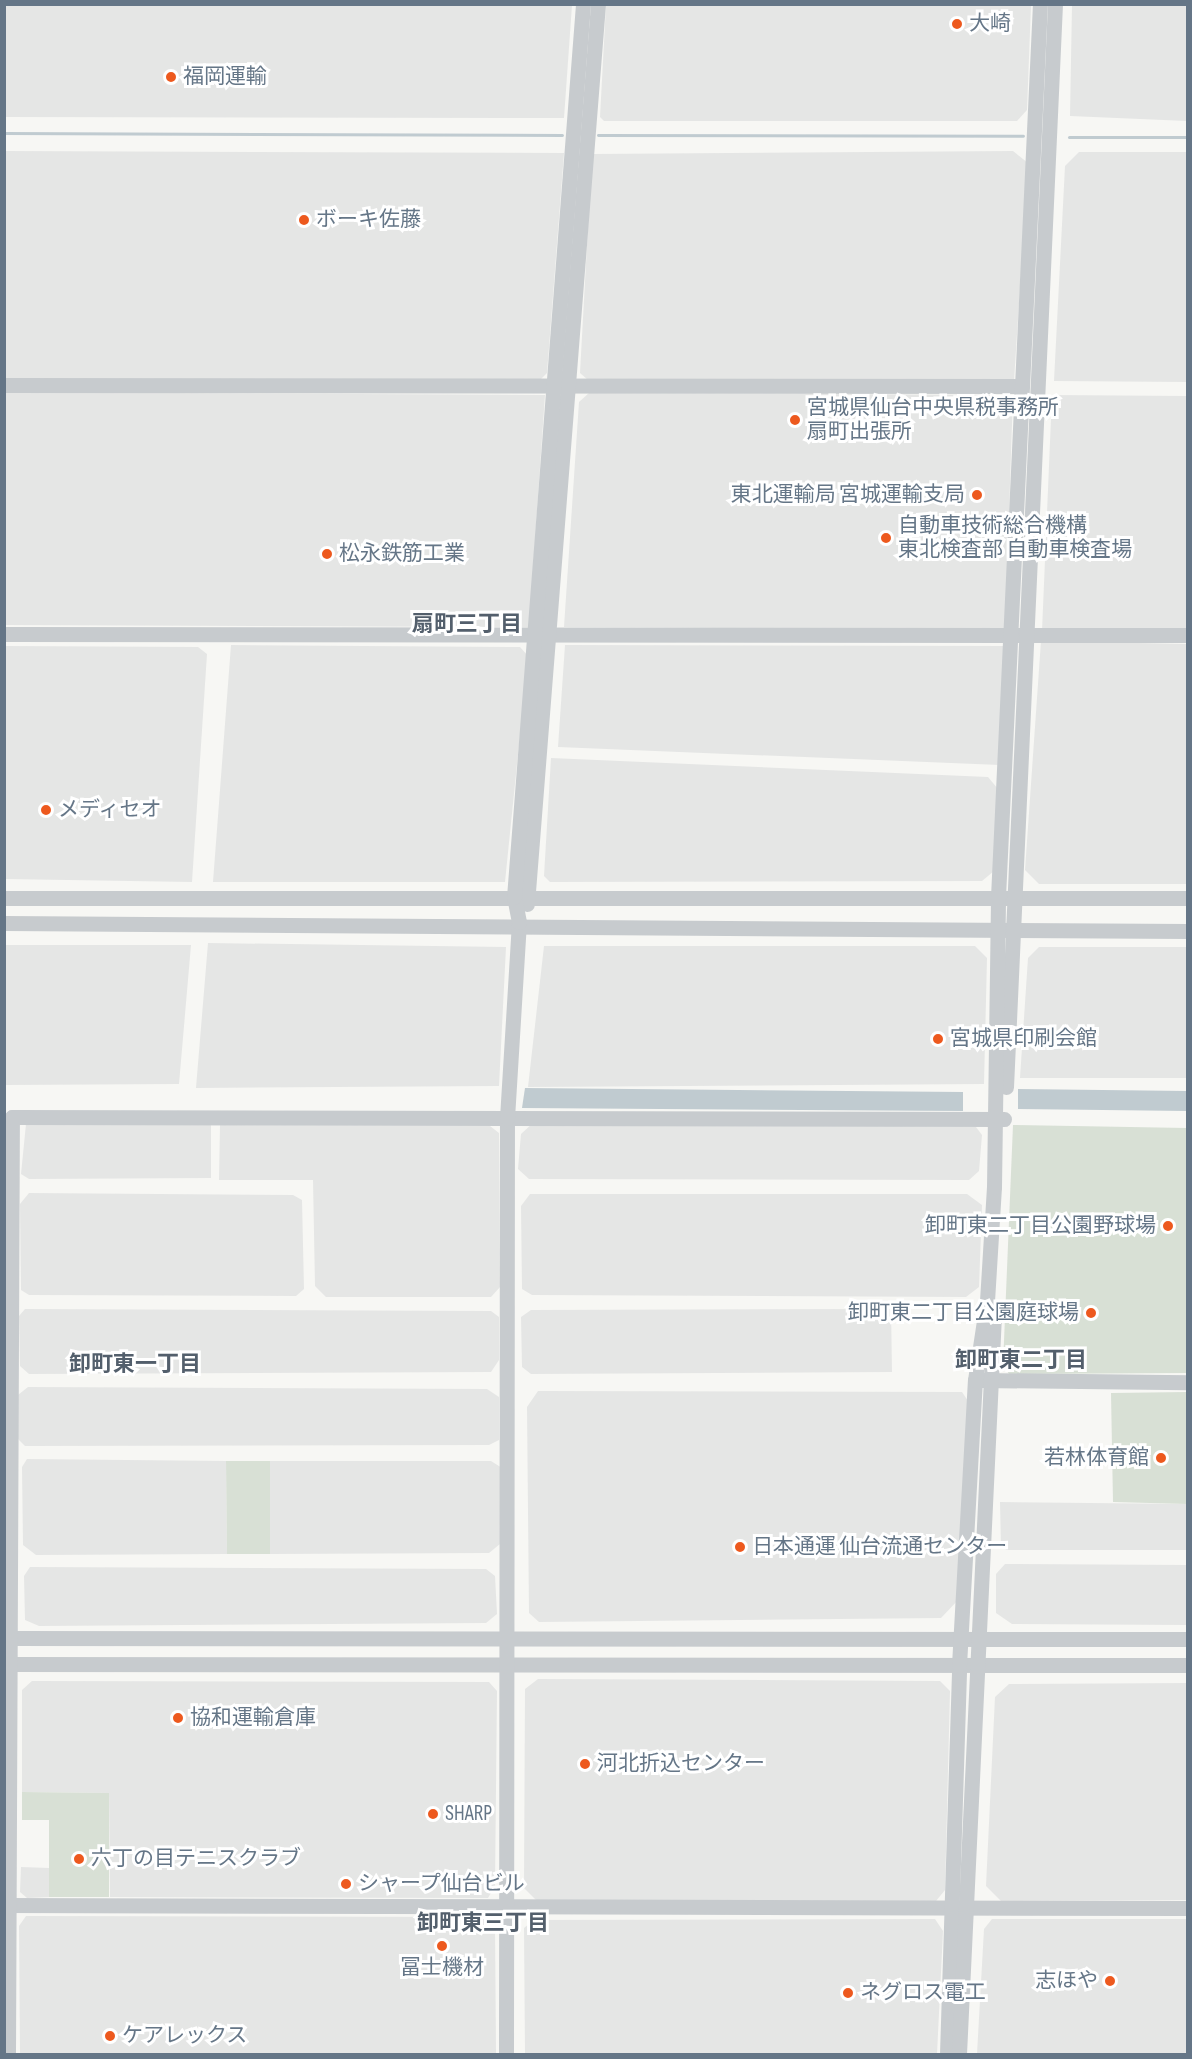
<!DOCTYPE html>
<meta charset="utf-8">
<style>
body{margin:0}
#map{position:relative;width:1192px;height:2059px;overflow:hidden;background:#f7f7f4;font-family:"Sofia Sans Condensed","Noto Sans JP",sans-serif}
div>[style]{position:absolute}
.built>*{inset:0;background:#e5e6e5}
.green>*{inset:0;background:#d8e0d5}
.water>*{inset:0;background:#c0cbd0}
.stream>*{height:3px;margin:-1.5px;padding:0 1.5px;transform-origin:1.5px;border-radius:1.5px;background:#c0cbd0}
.tertiary>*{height:15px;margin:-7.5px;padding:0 7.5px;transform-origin:7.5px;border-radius:7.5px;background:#c7cbce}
.dots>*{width:16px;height:16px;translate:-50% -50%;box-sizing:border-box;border:3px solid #fff;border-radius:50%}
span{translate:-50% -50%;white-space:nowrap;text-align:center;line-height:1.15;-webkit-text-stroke:6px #fff;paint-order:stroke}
.poi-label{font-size:21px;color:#657687}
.left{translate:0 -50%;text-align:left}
.right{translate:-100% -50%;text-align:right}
.neighbourhood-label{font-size:22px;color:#535f6c;font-weight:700}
.frame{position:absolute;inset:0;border:6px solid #657687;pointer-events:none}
</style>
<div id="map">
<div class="built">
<div style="clip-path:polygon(4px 5px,572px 5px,564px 118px,5px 117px)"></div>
<div style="clip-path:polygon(606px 5px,1031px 5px,1027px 110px,1017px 121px,604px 121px,600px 117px)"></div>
<div style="clip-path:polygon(1072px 5px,1187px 5px,1187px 121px,1070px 116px)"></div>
<div style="clip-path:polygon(5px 151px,564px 153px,547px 373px,541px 379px,5px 380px)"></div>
<div style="clip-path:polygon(1013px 151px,1028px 163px,1014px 381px,588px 380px,580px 373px,592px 154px)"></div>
<div style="clip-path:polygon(1079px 152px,1187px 152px,1187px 382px,1054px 381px,1065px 166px)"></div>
<div style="clip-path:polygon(5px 392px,545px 395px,529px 627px,5px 625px)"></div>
<div style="clip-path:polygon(589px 393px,1013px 395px,1005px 630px,564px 627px,579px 402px)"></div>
<div style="clip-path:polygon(1052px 395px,1187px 396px,1187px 632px,1042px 631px)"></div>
<div style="clip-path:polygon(1041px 641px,1187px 644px,1187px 884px,1039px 884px,1025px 870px)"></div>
<div style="clip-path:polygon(231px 645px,520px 647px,528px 656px,505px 882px,213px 882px)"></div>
<div style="clip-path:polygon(565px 645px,1005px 646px,1000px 765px,558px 747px)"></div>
<div style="clip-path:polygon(5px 646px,198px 647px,207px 654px,192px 882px,5px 879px)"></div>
<div style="clip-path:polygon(551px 758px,988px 777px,998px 789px,994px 871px,982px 881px,550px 882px,544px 876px)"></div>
<div style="clip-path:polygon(208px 943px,506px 947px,499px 1086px,196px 1088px)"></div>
<div style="clip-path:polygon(4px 945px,191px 945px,179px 1084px,5px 1085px)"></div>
<div style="clip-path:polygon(544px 946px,975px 946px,987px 958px,984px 1084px,528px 1087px)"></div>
<div style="clip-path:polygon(1039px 947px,1187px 947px,1187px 1078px,1020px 1078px,1028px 958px)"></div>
<div style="clip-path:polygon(534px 1122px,976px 1127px,982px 1135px,979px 1171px,969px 1180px,529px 1179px,518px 1169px,521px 1134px)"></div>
<div style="clip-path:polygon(26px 1124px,211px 1124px,211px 1178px,29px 1179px,21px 1174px)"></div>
<div style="clip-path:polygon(220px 1125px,490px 1126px,499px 1133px,500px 1287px,491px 1297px,326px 1297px,315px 1286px,313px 1180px,219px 1180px)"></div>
<div style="clip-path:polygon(29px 1193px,293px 1195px,302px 1200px,304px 1289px,296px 1296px,29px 1295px,21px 1290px,20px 1204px)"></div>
<div style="clip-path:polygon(530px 1194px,967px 1194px,982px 1205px,979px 1287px,966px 1297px,532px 1295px,522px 1289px,521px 1206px)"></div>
<div style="clip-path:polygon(25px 1309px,491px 1311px,499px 1317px,499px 1360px,491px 1372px,29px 1374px,20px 1366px,19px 1316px)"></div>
<div style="clip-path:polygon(891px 1309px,892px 1372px,531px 1374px,522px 1367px,521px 1317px,531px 1310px)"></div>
<div style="clip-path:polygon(28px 1387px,487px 1389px,499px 1397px,499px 1440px,489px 1445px,25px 1446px,18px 1439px,18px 1395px)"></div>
<div style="clip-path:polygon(538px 1391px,962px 1392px,968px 1401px,960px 1598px,941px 1618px,539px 1622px,529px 1613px,527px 1407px)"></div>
<div style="clip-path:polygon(27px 1459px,226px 1461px,227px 1554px,36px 1555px,23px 1545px,22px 1467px)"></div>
<div style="clip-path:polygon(270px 1461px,491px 1461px,502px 1468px,500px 1544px,489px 1553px,270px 1554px)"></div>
<div style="clip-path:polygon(1000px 1502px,1187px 1504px,1187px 1550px,1007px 1550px,1001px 1547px)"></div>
<div style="clip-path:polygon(1005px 1564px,1187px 1565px,1187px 1625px,1012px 1624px,996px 1613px,996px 1574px)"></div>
<div style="clip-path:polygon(30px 1567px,486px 1569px,495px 1576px,497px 1614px,486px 1623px,39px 1626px,25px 1620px,24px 1576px)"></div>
<div style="clip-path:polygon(538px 1679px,940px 1681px,950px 1691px,945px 1890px,936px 1901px,537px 1901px,524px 1888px,525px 1689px)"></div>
<div style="clip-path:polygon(32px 1681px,489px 1682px,497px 1691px,495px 1886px,488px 1898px,110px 1897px,109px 1793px,22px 1792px,22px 1690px)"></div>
<div style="clip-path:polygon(1187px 1683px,1187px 1900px,1001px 1901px,986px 1886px,995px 1697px,1009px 1684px)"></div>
<div style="clip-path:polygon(21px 1867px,49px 1868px,49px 1897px,27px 1898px,20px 1892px)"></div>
<div style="clip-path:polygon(26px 1916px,486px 1917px,495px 1925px,496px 2054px,20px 2054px,19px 1926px)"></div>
<div style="clip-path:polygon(935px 1919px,943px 1931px,937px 2054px,525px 2054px,524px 1928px,534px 1920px)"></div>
<div style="clip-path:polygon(992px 1919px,1187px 1919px,1187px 2054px,977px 2054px,984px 1929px)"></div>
</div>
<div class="green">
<div style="clip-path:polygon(1013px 1125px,1187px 1128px,1187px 1373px,1009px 1374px,1003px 1365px)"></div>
<div style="clip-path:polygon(1187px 1392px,1187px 1504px,1113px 1502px,1111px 1393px)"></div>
<div style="clip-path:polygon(226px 1461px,270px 1461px,270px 1554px,227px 1554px)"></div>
<div style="clip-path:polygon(22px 1792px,109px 1793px,109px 1897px,49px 1897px,49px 1820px,22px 1820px)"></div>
</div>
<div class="water">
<div style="clip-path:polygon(525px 1088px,963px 1092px,963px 1111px,522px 1108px)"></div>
<div style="clip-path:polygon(1018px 1089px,1187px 1091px,1187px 1111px,1018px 1109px)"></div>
</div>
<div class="stream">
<div style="left:4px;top:133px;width:558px;rotate:0.21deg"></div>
<div style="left:598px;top:135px;width:425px;rotate:0.1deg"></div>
<div style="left:1069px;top:137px;width:119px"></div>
</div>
<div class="tertiary">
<div style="left:4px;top:385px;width:1018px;rotate:0.06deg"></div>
<div style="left:4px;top:634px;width:1184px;rotate:0.05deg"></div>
<div style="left:4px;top:898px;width:1184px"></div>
<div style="left:527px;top:904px;width:903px;rotate:-85.49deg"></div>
<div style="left:4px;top:923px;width:1184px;rotate:0.39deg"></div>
<div style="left:1006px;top:1087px;width:1084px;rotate:-87.41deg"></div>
<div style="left:981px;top:1380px;width:207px;rotate:0.6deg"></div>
<div style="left:4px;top:1638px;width:1184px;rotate:0.05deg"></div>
<div style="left:4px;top:1664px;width:1184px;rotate:0.05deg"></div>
<div style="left:4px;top:1905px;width:1184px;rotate:0.15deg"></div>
<div style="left:8px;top:2054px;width:937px;rotate:-89.76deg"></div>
<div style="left:12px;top:1117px;width:992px;rotate:0.12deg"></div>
<div style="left:506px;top:2054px;width:936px;rotate:-89.94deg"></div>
<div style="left:507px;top:1118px;width:196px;rotate:-86.5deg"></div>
<div style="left:519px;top:922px;width:25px;rotate:-101deg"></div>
<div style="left:514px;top:897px;width:896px;rotate:-85.58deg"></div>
<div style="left:947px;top:2054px;width:389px;rotate:-88.2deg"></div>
<div style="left:959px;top:1665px;width:285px;rotate:-86.8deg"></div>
<div style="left:975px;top:1380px;width:80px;rotate:-81.4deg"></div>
<div style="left:987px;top:1301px;width:114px;rotate:-86.5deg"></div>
<div style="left:994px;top:1187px;width:290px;rotate:-89.2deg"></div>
<div style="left:998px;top:897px;width:894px;rotate:-87.31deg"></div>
<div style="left:959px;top:2054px;width:741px;rotate:-87.29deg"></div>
</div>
<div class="dots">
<div style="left:957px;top:24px;background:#ed591e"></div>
<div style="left:171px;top:77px;background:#ed591e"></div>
<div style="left:304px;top:220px;background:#ed591e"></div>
<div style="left:795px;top:420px;background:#ed591e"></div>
<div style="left:977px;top:495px;background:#ed591e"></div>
<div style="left:886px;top:538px;background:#ed591e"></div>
<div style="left:327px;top:554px;background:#ed591e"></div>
<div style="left:46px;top:810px;background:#ed591e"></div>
<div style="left:938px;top:1039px;background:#ed591e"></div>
<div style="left:1168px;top:1226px;background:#ed591e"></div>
<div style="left:1091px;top:1313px;background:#ed591e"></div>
<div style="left:1161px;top:1458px;background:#ed591e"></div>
<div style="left:740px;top:1547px;background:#ed591e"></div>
<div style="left:178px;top:1718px;background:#ed591e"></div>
<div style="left:585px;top:1764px;background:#ed591e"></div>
<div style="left:433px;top:1814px;background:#ed591e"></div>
<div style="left:79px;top:1859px;background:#ed591e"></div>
<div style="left:346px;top:1884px;background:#ed591e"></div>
<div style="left:442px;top:1946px;background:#ed591e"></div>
<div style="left:1110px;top:1981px;background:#ed591e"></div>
<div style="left:848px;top:1993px;background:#ed591e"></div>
<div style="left:110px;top:2036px;background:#ed591e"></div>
</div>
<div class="poi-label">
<span class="left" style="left:969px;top:24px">大崎</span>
<span class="left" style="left:183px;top:77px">福岡運輸</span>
<span class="left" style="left:316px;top:220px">ボーキ佐藤</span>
<span class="left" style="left:807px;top:420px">宮城県仙台中央県税事務所<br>扇町出張所</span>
<span class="right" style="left:965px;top:495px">東北運輸局 宮城運輸支局</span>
<span class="left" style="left:898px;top:538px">自動車技術総合機構<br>東北検査部 自動車検査場</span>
<span class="left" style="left:339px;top:554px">松永鉄筋工業</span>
<span class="left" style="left:58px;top:810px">メディセオ</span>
<span class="left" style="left:950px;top:1039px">宮城県印刷会館</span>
<span class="right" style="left:1156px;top:1226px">卸町東二丁目公園野球場</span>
<span class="right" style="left:1079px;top:1313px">卸町東二丁目公園庭球場</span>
<span class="right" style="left:1149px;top:1458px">若林体育館</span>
<span class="left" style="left:752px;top:1547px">日本通運 仙台流通センター</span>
<span class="left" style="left:190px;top:1718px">協和運輸倉庫</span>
<span class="left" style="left:597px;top:1764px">河北折込センター</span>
<span class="left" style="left:445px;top:1814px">SHARP</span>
<span class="left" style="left:91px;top:1859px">六丁の目テニスクラブ</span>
<span class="left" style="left:358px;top:1884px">シャープ仙台ビル</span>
<span style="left:442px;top:1968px">冨士機材</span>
<span class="right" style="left:1098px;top:1981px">志ほや</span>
<span class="left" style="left:860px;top:1993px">ネグロス電工</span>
<span class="left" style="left:122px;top:2036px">ケアレックス</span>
</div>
<div class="neighbourhood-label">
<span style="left:467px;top:625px">扇町三丁目</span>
<span style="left:1021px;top:1361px">卸町東二丁目</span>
<span style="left:135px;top:1365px">卸町東一丁目</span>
<span style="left:483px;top:1924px">卸町東三丁目</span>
</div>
<div class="frame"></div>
</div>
